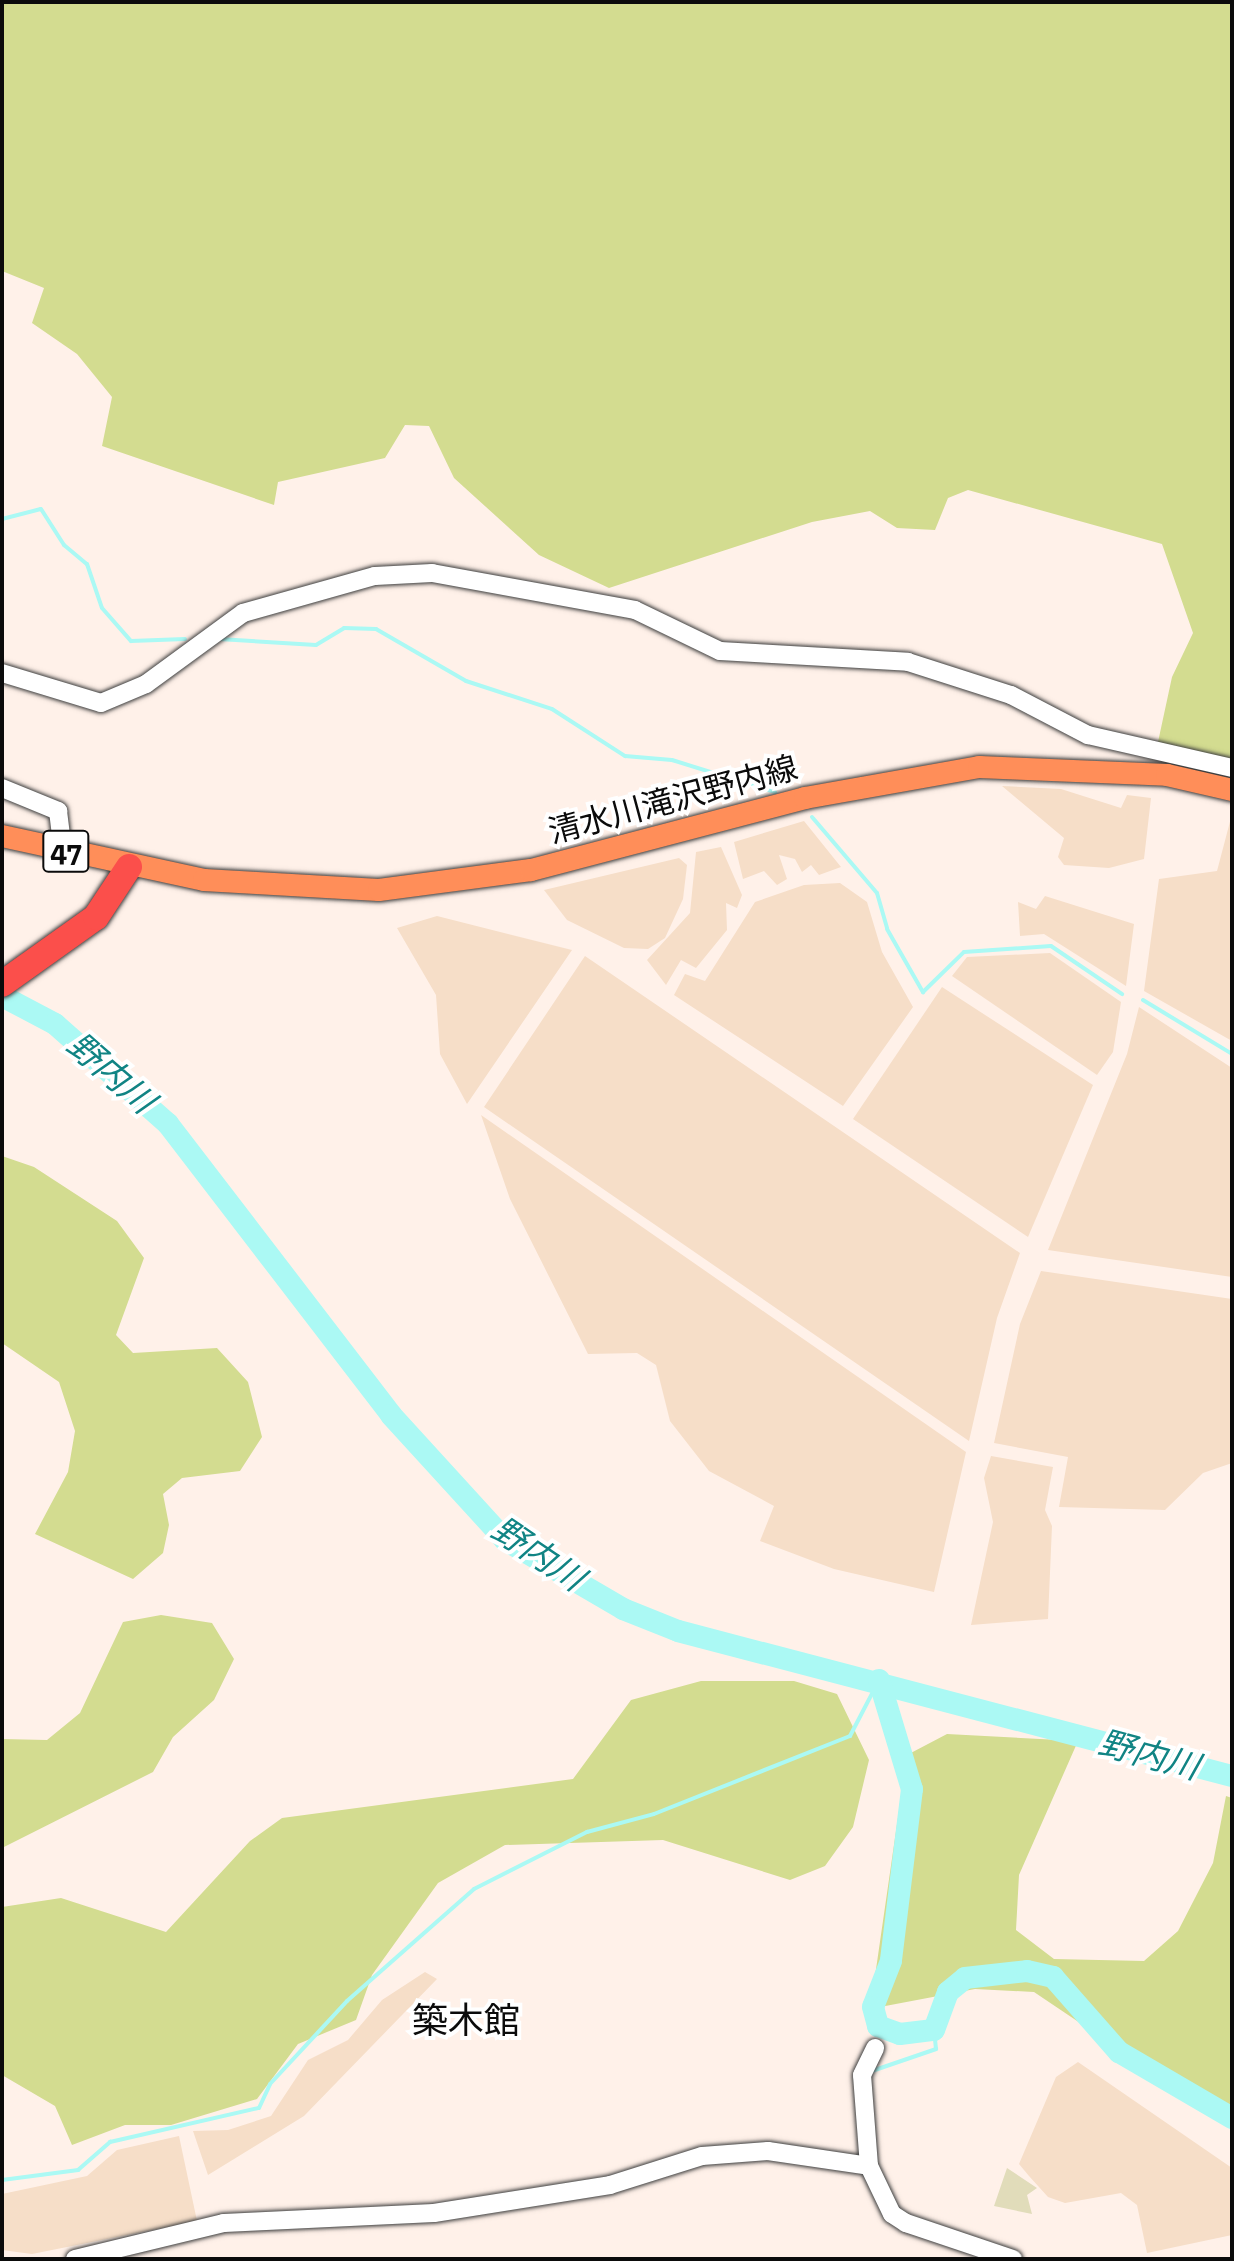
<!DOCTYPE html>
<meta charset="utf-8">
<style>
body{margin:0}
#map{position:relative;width:1234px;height:2261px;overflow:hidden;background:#fff1e9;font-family:"Zilla Slab","Noto Sans JP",serif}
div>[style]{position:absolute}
.farmland>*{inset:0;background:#f6dec8}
.forest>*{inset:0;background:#d3dc90}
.cemetery>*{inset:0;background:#e1dcba}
.stream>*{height:4px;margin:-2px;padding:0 2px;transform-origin:2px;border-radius:2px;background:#abf9f4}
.river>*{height:22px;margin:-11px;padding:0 11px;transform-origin:11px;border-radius:11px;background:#abf9f4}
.roads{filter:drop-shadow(0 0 2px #3e3e3e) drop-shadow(0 0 2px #3e3e3e)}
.minor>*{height:18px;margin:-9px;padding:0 9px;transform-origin:9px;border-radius:9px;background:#fff}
.major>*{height:22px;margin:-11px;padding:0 11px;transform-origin:11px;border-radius:11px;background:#ff8e59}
.highway>*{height:26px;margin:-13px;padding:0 13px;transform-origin:13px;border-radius:13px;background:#fb4f4b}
span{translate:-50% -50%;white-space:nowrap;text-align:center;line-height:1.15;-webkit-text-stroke:8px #fff;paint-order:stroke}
.shield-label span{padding:2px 6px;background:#fff;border:2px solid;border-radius:6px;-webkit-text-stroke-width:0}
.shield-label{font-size:30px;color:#0b0b0b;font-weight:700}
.street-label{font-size:32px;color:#0b0b0b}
.water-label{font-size:34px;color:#108484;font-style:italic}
.quarter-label{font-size:36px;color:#0b0b0b}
.frame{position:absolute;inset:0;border:4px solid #0b0b0b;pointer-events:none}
</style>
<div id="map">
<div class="farmland">
<div style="clip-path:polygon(1002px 786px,1061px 789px,1121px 808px,1127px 795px,1151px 798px,1144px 859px,1109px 868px,1064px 865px,1058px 857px,1064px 838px)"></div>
<div style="clip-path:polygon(1232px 814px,1232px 1041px,1144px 991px,1159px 879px,1217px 871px)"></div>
<div style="clip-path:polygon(804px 821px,841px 867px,819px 875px,811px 865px,802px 872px,795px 859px,779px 855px,787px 879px,777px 885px,764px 871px,743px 879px,734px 842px)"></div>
<div style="clip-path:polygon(721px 847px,742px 895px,737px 908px,726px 903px,727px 930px,696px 968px,681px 960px,666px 985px,647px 960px,690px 913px,696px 852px)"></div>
<div style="clip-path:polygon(679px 858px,687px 865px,683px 899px,665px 938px,648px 949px,624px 948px,567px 920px,544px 890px)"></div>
<div style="clip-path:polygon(840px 883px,867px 902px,882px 952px,913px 1007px,843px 1106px,674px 995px,685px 974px,705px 981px,755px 902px,804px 885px)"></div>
<div style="clip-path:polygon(1045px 896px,1134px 924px,1126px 986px,1044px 934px,1020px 936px,1018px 902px,1036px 909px)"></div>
<div style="clip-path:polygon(437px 916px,572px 950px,467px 1104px,440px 1054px,436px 995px,397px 928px)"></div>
<div style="clip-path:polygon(1050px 953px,1121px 1002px,1113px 1052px,1097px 1075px,952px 976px,967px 957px)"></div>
<div style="clip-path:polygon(585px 956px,1020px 1253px,997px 1318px,969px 1441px,484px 1107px)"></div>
<div style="clip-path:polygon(942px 987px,1093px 1085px,1028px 1237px,853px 1119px)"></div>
<div style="clip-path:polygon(1139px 1007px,1232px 1068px,1232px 1277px,1048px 1250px,1127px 1054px)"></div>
<div style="clip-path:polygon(481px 1115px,966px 1452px,934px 1592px,834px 1569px,760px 1541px,774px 1506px,709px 1471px,670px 1421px,656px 1365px,637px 1353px,588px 1354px,510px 1199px)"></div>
<div style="clip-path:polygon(1041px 1271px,1232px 1299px,1232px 1463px,1203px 1473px,1165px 1510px,1059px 1507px,1068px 1457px,994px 1443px,1020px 1324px)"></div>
<div style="clip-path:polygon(991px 1456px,1053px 1467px,1045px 1510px,1052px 1526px,1048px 1619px,971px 1625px,993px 1522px,984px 1478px)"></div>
<div style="clip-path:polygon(425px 1972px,437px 1979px,304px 2116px,208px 2175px,193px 2131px,228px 2130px,271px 2116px,308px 2060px,348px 2040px,382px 2000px)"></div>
<div style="clip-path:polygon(1078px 2062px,1232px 2168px,1232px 2235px,1147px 2253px,1137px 2205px,1121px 2193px,1065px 2203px,1048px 2197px,1029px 2176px,1019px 2164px,1056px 2077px)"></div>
<div style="clip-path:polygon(179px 2136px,197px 2221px,32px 2254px,2px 2250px,2px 2194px,87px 2176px,117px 2150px)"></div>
</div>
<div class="forest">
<div style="clip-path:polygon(2px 2px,1232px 2px,1232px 761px,1158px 742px,1172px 677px,1193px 633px,1162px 544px,968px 490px,948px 498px,935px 530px,897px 528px,870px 511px,812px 522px,609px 588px,539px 555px,454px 478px,429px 426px,405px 425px,385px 458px,278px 482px,274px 505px,102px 446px,112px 397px,77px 354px,32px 323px,44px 288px,2px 271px)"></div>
<div style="clip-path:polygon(2px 1156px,34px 1167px,117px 1221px,144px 1258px,116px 1335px,133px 1353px,217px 1348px,248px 1382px,262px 1437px,240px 1471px,182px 1478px,163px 1494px,169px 1525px,163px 1553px,133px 1579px,35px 1534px,68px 1472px,75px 1431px,59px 1382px,2px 1343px)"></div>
<div style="clip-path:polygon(161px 1615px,212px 1623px,234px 1659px,214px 1700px,173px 1737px,153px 1772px,2px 1848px,2px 1739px,47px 1740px,80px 1713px,123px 1622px)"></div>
<div style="clip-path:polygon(701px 1681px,794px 1681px,837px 1694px,869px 1760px,853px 1827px,825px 1866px,790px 1880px,663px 1840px,505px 1845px,438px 1883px,372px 1975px,356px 2020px,298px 2044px,257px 2099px,171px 2125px,125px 2125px,72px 2145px,55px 2106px,2px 2075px,2px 1907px,61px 1898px,166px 1932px,250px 1841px,282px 1818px,573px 1779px,631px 1700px)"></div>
<div style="clip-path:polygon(947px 1734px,1078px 1741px,1019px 1875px,1016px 1930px,1054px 1959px,1144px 1961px,1178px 1931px,1213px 1863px,1226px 1796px,1232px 1798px,1232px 2116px,1202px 2105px,1034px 1992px,975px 1989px,880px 2007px,874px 1983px,907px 1755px)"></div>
</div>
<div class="cemetery">
<div style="clip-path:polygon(1007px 2168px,1037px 2188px,1027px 2195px,1032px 2214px,994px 2206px)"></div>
</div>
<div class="stream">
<div style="left:2px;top:519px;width:40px;rotate:-14.4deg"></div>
<div style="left:41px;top:509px;width:43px;rotate:57.4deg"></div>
<div style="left:64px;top:545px;width:30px;rotate:40deg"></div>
<div style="left:87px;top:564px;width:46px;rotate:71.2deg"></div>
<div style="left:102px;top:608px;width:44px;rotate:48.7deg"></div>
<div style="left:131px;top:641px;width:54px;rotate:-2.1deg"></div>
<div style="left:219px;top:639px;width:97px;rotate:3.5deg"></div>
<div style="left:316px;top:645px;width:33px;rotate:-31deg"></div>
<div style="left:344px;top:628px;width:32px;rotate:2deg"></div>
<div style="left:376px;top:629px;width:104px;rotate:30deg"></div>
<div style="left:466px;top:681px;width:90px;rotate:18deg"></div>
<div style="left:552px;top:709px;width:87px;rotate:32.8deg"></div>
<div style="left:625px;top:756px;width:47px;rotate:4.9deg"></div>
<div style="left:672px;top:760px;width:108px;rotate:17.3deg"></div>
<div style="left:812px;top:817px;width:100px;rotate:49.5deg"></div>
<div style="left:877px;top:893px;width:37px;rotate:74deg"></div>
<div style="left:887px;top:929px;width:73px;rotate:60.3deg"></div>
<div style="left:923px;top:992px;width:57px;rotate:-44.3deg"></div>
<div style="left:964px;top:952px;width:87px;rotate:-3.9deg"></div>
<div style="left:1051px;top:946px;width:86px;rotate:34.1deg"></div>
<div style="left:1143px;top:1000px;width:104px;rotate:31.2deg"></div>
<div style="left:869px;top:2072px;width:71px;rotate:-18.9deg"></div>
<div style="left:936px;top:2049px;width:19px;rotate:-96deg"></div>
<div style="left:2px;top:2180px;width:77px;rotate:-7.5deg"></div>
<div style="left:78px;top:2170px;width:43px;rotate:-41.2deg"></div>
<div style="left:110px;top:2142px;width:153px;rotate:-12.9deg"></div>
<div style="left:259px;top:2108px;width:26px;rotate:-65deg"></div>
<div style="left:270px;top:2084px;width:113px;rotate:-47.1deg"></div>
<div style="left:347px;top:2001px;width:169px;rotate:-41.4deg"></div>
<div style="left:474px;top:1889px;width:127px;rotate:-26.8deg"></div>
<div style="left:587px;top:1832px;width:69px;rotate:-15deg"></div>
<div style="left:654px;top:1814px;width:211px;rotate:-21.7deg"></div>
<div style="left:850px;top:1736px;width:63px;rotate:-62.6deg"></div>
</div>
<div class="river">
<div style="left:2px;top:996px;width:60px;rotate:27.8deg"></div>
<div style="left:55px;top:1024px;width:151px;rotate:41.5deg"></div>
<div style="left:168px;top:1124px;width:367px;rotate:52.5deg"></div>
<div style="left:391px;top:1415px;width:169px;rotate:47.6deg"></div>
<div style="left:505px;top:1540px;width:137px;rotate:30.3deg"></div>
<div style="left:623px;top:1609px;width:59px;rotate:21.8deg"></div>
<div style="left:678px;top:1631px;width:573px;rotate:14.67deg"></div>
<div style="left:879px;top:1680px;width:114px;rotate:73.2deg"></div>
<div style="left:912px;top:1789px;width:173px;rotate:97deg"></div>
<div style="left:891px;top:1961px;width:49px;rotate:111.4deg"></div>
<div style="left:873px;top:2007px;width:20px;rotate:75deg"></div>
<div style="left:878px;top:2026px;width:23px;rotate:20deg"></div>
<div style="left:900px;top:2034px;width:34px;rotate:-7deg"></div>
<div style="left:934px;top:2030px;width:40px;rotate:-69.8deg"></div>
<div style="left:948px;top:1992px;width:22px;rotate:-39deg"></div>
<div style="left:965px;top:1978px;width:62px;rotate:-6.4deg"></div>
<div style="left:1027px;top:1971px;width:27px;rotate:13deg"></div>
<div style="left:1053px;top:1977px;width:100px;rotate:48.7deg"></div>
<div style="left:1119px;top:2052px;width:131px;rotate:30.3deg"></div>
</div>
<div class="roads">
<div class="minor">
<div style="left:2px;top:673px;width:103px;rotate:16.9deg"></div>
<div style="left:101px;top:703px;width:49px;rotate:-22.9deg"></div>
<div style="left:146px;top:684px;width:120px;rotate:-36.2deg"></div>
<div style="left:243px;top:613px;width:137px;rotate:-15.7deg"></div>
<div style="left:375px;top:576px;width:57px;rotate:-3deg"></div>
<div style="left:432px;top:573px;width:206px;rotate:10.3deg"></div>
<div style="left:635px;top:610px;width:94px;rotate:25.8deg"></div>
<div style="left:720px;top:651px;width:188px;rotate:3.3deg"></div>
<div style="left:908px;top:662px;width:108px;rotate:17.8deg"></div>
<div style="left:1011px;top:695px;width:87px;rotate:27.5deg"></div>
<div style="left:1088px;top:735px;width:148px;rotate:12.9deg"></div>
<div style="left:2px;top:788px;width:61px;rotate:22.3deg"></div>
<div style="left:58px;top:811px;width:39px;rotate:83deg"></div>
<div style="left:869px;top:2166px;width:91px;rotate:-94.4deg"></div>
<div style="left:862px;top:2075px;width:30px;rotate:-64deg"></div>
<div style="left:75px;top:2259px;width:153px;rotate:-13.6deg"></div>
<div style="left:224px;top:2223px;width:210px;rotate:-2.7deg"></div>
<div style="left:434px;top:2213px;width:178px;rotate:-9deg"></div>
<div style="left:610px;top:2185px;width:96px;rotate:-17.5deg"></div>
<div style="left:702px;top:2156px;width:66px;rotate:-4.3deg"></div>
<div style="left:768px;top:2151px;width:102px;rotate:8.4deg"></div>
<div style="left:869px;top:2166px;width:53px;rotate:64.4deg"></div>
<div style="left:892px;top:2214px;width:17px;rotate:33deg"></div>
<div style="left:906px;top:2223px;width:113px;rotate:18.6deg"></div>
</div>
<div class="major">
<div style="left:2px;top:836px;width:207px;rotate:12.3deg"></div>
<div style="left:204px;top:880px;width:175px;rotate:3.3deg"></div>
<div style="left:379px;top:890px;width:153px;rotate:-7.5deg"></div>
<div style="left:531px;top:870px;width:283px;rotate:-14.7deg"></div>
<div style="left:805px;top:798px;width:177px;rotate:-10.1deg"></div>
<div style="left:979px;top:767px;width:188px;rotate:2.4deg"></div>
<div style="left:1167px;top:775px;width:67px;rotate:13deg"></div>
</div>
<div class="highway">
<div style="left:2px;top:984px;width:115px;rotate:-35.5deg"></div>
<div style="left:96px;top:917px;width:60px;rotate:-56.6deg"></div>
</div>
</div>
<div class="shield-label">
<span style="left:66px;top:851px">47</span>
</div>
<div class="street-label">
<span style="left:673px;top:800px;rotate:-15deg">清水川滝沢野内線</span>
</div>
<div class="water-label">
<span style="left:111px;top:1073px;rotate:41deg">野内川</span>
<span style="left:538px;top:1554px;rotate:34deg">野内川</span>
<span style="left:1149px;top:1755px;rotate:15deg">野内川</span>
</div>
<div class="quarter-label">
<span style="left:466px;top:2021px">築木館</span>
</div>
<div class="frame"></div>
</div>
